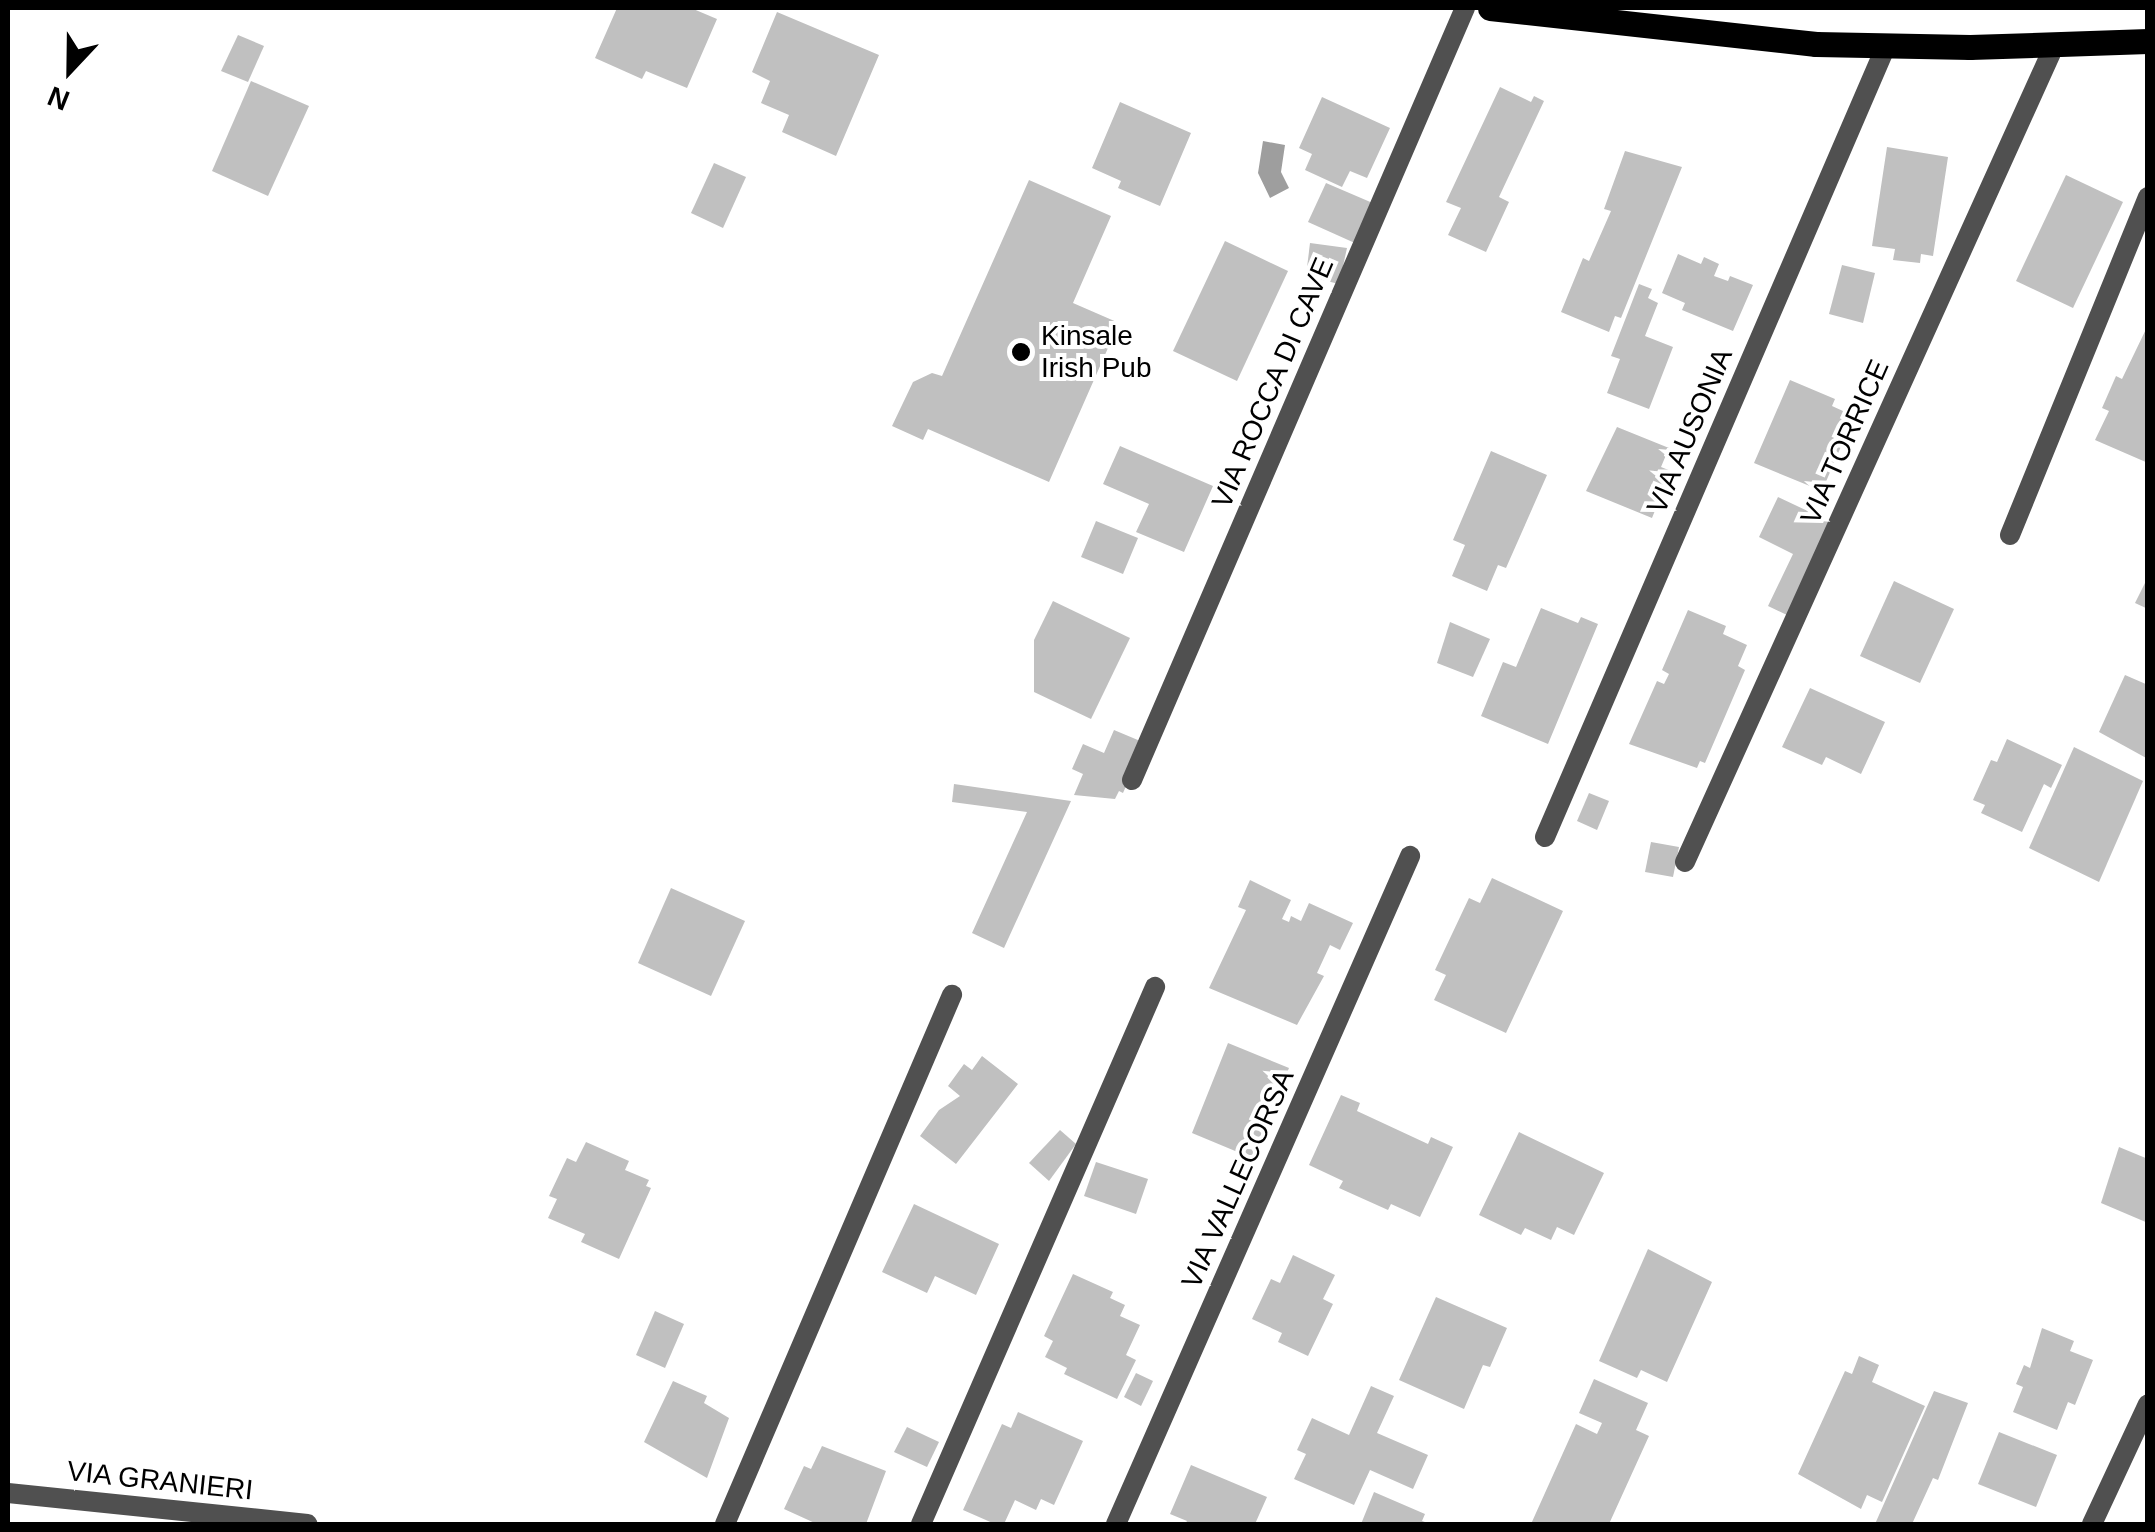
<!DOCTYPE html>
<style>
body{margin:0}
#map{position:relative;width:2155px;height:1532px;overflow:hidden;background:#fff;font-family:Helvetica,sans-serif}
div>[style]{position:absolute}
.water>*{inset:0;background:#9e9e9e}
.building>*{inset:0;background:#c0c0c0}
.street>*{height:20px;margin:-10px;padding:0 10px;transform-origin:10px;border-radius:10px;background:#505050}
.primary>*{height:25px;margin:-12.5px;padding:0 12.5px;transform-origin:12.5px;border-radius:12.5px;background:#000}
.dots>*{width:28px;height:28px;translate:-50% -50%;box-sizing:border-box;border:5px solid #fff;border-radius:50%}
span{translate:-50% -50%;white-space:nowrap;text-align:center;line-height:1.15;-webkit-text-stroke:8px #fff;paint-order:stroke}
.poi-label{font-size:28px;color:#000}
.left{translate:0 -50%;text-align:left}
.street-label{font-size:28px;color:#000}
.frame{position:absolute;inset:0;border:10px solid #000;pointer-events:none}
.north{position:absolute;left:20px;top:20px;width:100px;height:100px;-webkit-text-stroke:8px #fff;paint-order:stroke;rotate:202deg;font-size:28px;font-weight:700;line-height:40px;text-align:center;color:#000}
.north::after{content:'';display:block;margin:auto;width:35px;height:45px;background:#000;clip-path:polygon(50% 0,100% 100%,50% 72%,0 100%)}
</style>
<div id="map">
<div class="water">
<div style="clip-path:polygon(1263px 141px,1285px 145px,1281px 172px,1289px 188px,1270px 198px,1258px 173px)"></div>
</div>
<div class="building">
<div style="clip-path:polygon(617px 8px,691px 8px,717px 19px,687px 88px,646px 71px,642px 79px,595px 58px)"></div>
<div style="clip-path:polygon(777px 12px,879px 55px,836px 156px,782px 132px,789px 115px,761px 103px,770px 81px,752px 72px)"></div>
<div style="clip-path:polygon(238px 35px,264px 46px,248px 82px,221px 71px)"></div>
<div style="clip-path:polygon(251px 81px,309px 106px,268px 196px,212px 171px)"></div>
<div style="clip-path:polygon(1500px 87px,1531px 102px,1534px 96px,1544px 101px,1499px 197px,1509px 202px,1486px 252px,1448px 235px,1461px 208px,1446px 202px)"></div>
<div style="clip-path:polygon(1322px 97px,1390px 128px,1367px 178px,1350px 171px,1342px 187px,1305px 170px,1312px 154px,1299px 148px)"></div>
<div style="clip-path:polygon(1120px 102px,1191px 133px,1160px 206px,1118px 188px,1121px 181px,1092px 168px)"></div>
<div style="clip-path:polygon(1887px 147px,1948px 157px,1933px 256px,1921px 254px,1920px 263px,1893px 260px,1895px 249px,1872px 246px)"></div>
<div style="clip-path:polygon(1625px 151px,1682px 167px,1621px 318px,1615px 316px,1609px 332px,1561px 312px,1583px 258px,1589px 261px,1611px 211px,1604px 209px)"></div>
<div style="clip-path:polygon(714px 163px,746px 177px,723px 228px,691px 213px)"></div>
<div style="clip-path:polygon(2066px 175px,2123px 202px,2073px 308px,2016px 281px)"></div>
<div style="clip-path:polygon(1029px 180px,1111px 216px,1073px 303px,1119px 323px,1049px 482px,928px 429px,923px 440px,892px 426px,913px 382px,932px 373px,942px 376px)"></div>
<div style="clip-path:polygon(1326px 183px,1375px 204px,1357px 244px,1308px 222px)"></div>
<div style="clip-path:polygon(1225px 241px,1288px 271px,1237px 381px,1173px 351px)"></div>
<div style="clip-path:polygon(1310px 243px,1347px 248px,1339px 284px,1306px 276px)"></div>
<div style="clip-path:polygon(1678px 254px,1701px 264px,1704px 257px,1719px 264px,1714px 276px,1728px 281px,1730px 276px,1753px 285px,1733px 331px,1682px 310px,1685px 303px,1662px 293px)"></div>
<div style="clip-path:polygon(1842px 265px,1875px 273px,1863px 323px,1829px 314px)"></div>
<div style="clip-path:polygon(1639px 284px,1652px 289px,1648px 298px,1658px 303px,1645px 336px,1673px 347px,1649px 409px,1607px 393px,1620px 359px,1611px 356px)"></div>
<div style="clip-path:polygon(2148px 325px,2148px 463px,2095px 440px,2109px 411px,2102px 408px,2116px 376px,2122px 379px)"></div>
<div style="clip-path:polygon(1790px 380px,1835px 399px,1832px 406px,1854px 416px,1822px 491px,1754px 463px)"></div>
<div style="clip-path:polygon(1617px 427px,1669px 448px,1661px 467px,1671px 471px,1652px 518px,1586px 491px)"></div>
<div style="clip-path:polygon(1120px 446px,1213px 486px,1184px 552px,1136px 532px,1149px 504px,1103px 484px)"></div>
<div style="clip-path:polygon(1491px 451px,1547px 475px,1506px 568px,1498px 565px,1487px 591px,1452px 576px,1465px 545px,1453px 540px)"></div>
<div style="clip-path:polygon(1778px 497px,1831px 522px,1787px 615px,1768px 606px,1793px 554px,1759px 537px)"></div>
<div style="clip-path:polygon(1096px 521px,1138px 538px,1123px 574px,1081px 557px)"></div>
<div style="clip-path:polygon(2148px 577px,2148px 609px,2135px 603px)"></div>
<div style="clip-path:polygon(1894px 581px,1954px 609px,1920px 683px,1860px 656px)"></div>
<div style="clip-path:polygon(1053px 601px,1130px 638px,1091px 719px,1034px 692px,1034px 640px)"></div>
<div style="clip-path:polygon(1541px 608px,1578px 623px,1581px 617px,1598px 624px,1548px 744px,1481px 716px,1503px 662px,1516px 667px)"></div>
<div style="clip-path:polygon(1688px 610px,1726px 626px,1723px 634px,1747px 645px,1738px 666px,1745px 670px,1705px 763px,1700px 761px,1697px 768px,1629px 744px,1657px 681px,1664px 684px,1669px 674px,1662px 670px)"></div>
<div style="clip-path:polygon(1450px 622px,1490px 639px,1473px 677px,1437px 663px)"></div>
<div style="clip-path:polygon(2125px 675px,2148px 685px,2148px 759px,2099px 732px)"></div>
<div style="clip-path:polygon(1810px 688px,1885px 722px,1861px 774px,1826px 757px,1822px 765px,1782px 747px)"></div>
<div style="clip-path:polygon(1114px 730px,1145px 743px,1123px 793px,1119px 791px,1115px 799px,1074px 795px,1083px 774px,1072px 769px,1083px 744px,1104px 753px)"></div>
<div style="clip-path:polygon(2007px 739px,2062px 765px,2051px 788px,2044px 784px,2022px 832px,1981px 813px,1985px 805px,1973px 800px,1991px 760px,1997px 762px)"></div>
<div style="clip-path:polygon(2074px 747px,2143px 781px,2099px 882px,2029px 848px)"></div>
<div style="clip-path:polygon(954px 784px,1071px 801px,1004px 948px,972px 933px,1027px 812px,952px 802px)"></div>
<div style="clip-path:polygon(1589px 793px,1609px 801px,1597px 830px,1577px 821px)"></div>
<div style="clip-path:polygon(1651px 842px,1679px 847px,1673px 877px,1645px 872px)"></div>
<div style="clip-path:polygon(1492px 878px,1563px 911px,1506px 1033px,1434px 1000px,1446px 975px,1435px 970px,1469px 898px,1480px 903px)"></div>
<div style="clip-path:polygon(1250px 880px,1291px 900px,1282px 919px,1289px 922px,1291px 916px,1301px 921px,1309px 903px,1353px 923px,1340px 950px,1330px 945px,1317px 973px,1324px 976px,1297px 1025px,1209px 988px,1246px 910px,1238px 907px)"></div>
<div style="clip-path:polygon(671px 888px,745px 921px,711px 996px,638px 963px)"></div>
<div style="clip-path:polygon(1228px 1043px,1289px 1068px,1252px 1158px,1192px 1133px)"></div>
<div style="clip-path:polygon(982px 1056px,1018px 1084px,956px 1164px,920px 1136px,939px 1110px,960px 1096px,948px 1086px,964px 1064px,972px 1070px)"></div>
<div style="clip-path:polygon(1341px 1095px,1360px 1103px,1357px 1111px,1428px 1144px,1431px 1137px,1453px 1147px,1420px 1217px,1391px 1204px,1388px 1210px,1339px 1188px,1343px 1181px,1309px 1165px)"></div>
<div style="clip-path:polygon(1060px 1130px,1076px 1144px,1049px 1181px,1029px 1163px)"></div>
<div style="clip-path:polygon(1519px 1132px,1604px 1173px,1574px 1235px,1557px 1227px,1551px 1240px,1525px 1228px,1521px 1235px,1479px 1215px)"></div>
<div style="clip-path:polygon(586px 1142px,629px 1161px,625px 1170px,649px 1180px,646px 1186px,651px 1188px,619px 1259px,581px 1242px,585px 1234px,548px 1218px,557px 1199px,549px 1196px,567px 1158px,576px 1162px)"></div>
<div style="clip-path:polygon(2119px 1147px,2148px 1159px,2148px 1223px,2101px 1203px)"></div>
<div style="clip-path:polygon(1096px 1162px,1148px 1179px,1136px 1214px,1084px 1196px)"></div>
<div style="clip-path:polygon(914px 1204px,999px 1244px,976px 1295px,935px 1276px,927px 1293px,882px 1272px)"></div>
<div style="clip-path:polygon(1648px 1249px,1712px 1282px,1667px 1382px,1641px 1370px,1637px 1378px,1599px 1361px)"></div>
<div style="clip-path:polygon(1293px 1255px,1335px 1275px,1323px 1299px,1333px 1304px,1308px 1356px,1278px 1342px,1282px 1333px,1252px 1319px,1271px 1279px,1280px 1283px)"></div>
<div style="clip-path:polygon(1073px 1274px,1113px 1292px,1110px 1298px,1125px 1305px,1120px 1316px,1140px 1325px,1126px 1355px,1136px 1360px,1117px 1399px,1064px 1374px,1067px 1368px,1045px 1357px,1053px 1341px,1044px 1336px)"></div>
<div style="clip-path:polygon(1436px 1297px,1507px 1328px,1490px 1367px,1483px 1365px,1464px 1409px,1399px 1380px)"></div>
<div style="clip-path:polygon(655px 1311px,684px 1324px,665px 1368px,636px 1355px)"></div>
<div style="clip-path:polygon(2042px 1328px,2074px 1341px,2070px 1351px,2093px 1360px,2075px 1405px,2068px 1402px,2057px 1430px,2013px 1412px,2023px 1387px,2016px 1384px,2024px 1365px,2030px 1368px)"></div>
<div style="clip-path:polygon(1859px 1356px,1879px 1365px,1872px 1382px,1925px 1406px,1882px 1502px,1867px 1495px,1861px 1509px,1798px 1474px,1845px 1371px,1852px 1374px)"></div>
<div style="clip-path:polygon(1136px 1373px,1153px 1381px,1141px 1406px,1124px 1397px)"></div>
<div style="clip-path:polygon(1594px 1379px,1648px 1403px,1636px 1430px,1649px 1436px,1609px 1524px,1531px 1524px,1576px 1424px,1597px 1434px,1602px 1423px,1579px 1413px)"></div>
<div style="clip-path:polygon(673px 1381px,707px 1396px,704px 1403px,729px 1418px,707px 1478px,644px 1442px)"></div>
<div style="clip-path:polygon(1371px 1386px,1394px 1396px,1377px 1433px,1428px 1455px,1413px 1489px,1370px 1470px,1354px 1505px,1294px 1479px,1306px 1454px,1297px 1450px,1312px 1418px,1349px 1435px)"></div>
<div style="clip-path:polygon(1934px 1391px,1968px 1403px,1938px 1480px,1933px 1478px,1912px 1524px,1875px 1524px)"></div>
<div style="clip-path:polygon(1018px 1412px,1083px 1441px,1054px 1505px,1041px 1499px,1036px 1510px,1015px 1500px,1004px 1524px,995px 1524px,963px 1510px,1002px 1424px,1011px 1428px)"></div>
<div style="clip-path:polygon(907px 1427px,939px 1442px,927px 1467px,894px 1452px)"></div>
<div style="clip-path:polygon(1999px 1432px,2057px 1455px,2036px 1507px,1978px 1484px)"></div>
<div style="clip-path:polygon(822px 1446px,886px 1471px,866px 1524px,817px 1524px,784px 1509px,804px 1466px,811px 1469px)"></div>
<div style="clip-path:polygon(1191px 1465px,1267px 1497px,1255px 1524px,1185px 1524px,1187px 1521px,1170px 1514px)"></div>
<div style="clip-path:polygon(1374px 1492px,1425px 1514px,1422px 1521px,1431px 1524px,1361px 1524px)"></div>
</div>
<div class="street">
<div style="left:2010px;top:535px;width:365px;rotate:-67.8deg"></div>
<div style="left:1132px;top:780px;width:841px;rotate:-66.67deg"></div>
<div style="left:1545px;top:837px;width:861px;rotate:-66.68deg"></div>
<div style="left:1685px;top:862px;width:898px;rotate:-65.66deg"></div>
<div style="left:8px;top:1493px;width:301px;rotate:5.9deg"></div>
<div style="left:725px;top:1524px;width:576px;rotate:-66.78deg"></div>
<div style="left:921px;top:1524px;width:586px;rotate:-66.45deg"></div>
<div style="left:1116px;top:1524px;width:730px;rotate:-66.24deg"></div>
<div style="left:2092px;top:1524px;width:132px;rotate:-65deg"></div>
</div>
<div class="primary">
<div style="left:1490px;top:8px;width:328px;rotate:6.3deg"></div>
<div style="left:1816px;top:44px;width:154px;rotate:1.1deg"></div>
<div style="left:1970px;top:47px;width:178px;rotate:-1.9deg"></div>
</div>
<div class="dots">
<div style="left:1021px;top:352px;background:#000"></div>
</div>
<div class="poi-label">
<span class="left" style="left:1041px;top:352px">Kinsale<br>Irish Pub</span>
</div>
<div class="street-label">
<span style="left:1273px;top:383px;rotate:-67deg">VIA ROCCA DI CAVE</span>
<span style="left:1690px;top:431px;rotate:-67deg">VIA AUSONIA</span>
<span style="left:1845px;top:442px;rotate:-66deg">VIA TORRICE</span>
<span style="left:1238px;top:1179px;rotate:-66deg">VIA VALLECORSA</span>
<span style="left:160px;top:1481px;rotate:6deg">VIA GRANIERI</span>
</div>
<div class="frame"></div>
<div class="north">N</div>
</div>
